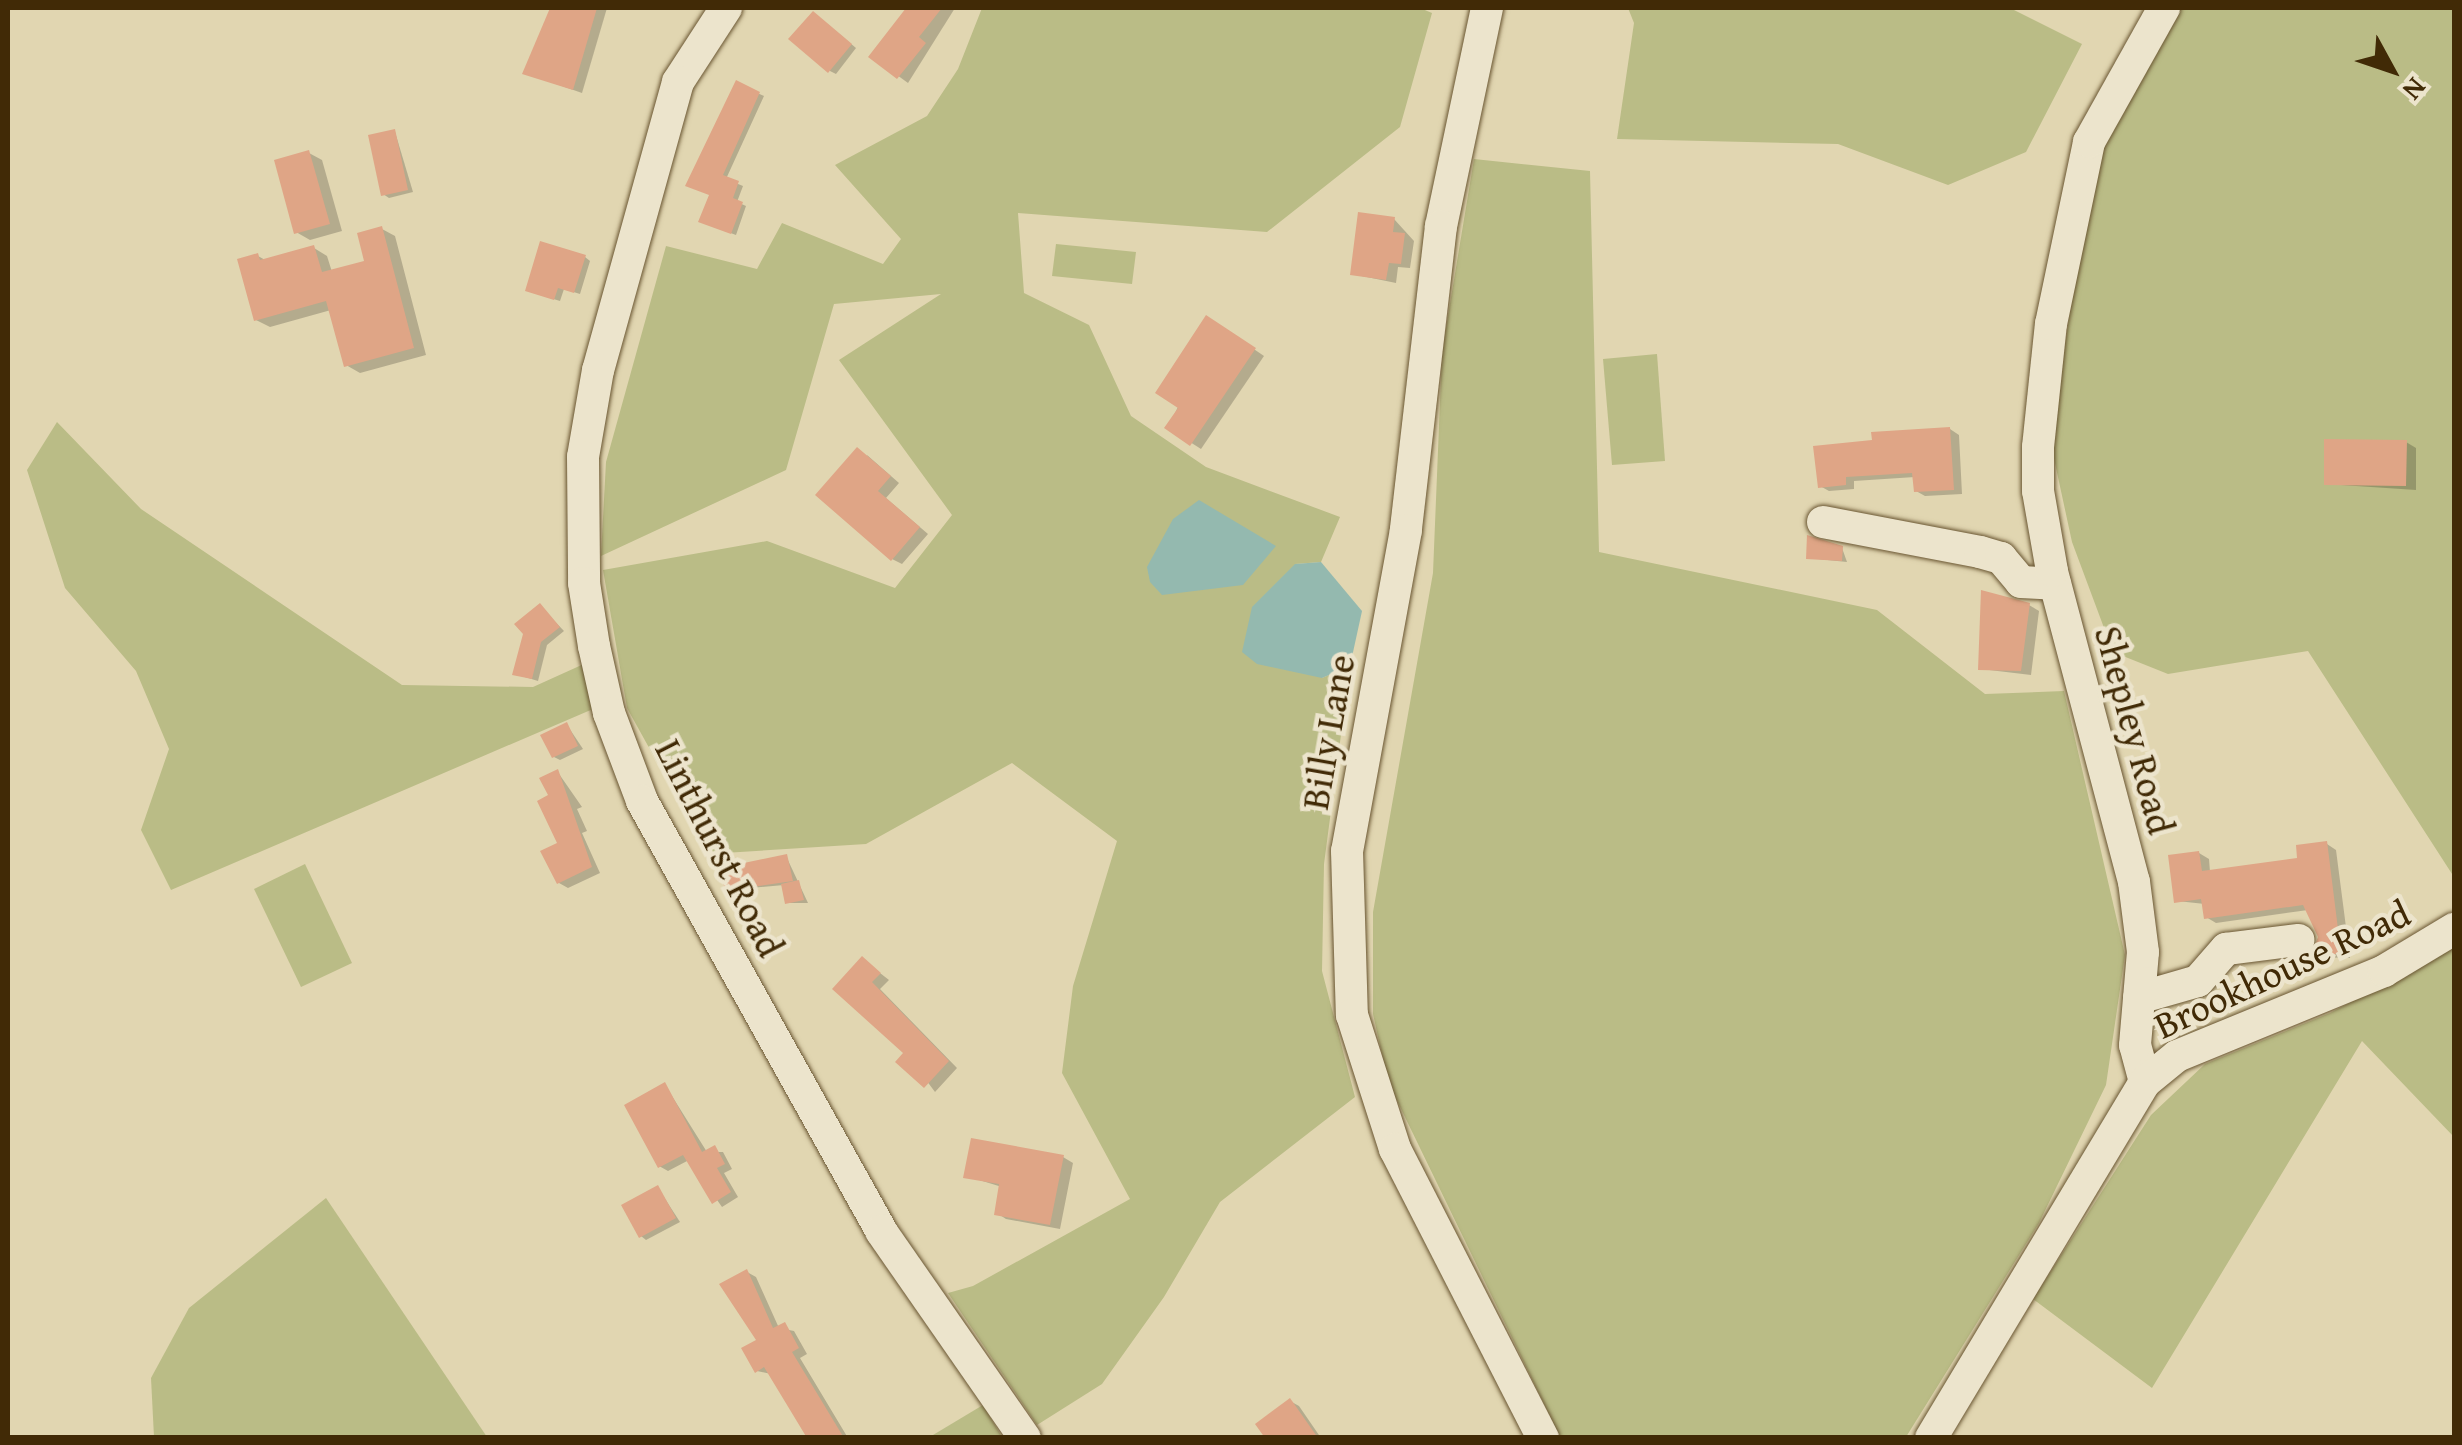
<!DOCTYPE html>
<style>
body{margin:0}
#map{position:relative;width:2462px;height:1445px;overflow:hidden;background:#e1d6b1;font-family:"Gentium Book Plus",serif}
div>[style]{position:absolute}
.green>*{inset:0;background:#babc86}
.water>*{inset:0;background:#94b9af}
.shadow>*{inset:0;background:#0003}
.building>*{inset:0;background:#dfa586}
.roads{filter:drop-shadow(0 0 2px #695531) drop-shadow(0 0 2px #695531)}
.minor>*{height:32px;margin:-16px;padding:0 16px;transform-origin:16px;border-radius:16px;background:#ece4cc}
span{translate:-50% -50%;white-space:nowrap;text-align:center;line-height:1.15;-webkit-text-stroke:9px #ece4cc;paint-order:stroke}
.street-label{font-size:38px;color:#412a06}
.frame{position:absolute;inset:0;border:10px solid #412a06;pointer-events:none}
.north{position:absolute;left:2342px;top:20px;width:100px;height:100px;-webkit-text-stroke:8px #ece4cc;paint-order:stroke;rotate:130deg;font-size:28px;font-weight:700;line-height:40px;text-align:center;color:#412a06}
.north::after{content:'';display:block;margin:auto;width:35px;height:45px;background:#412a06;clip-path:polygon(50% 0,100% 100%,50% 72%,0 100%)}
</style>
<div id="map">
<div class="green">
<div style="clip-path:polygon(982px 8px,1420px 8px,1432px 13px,1400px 127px,1267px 232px,1018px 213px,1024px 293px,1089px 325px,1131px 416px,1206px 467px,1340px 517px,1321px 562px,1295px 564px,1322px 678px,1350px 666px,1324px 864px,1322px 971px,1355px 1097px,1220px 1202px,1164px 1297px,1102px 1384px,1037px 1425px,948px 1293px,973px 1286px,1130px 1199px,1062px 1073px,1073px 986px,1117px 841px,1012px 763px,866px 844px,708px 854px,627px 708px,603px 570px,767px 541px,895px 588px,952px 515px,839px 360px,941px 294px,834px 304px,786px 470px,601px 556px,606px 462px,666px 246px,757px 269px,782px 223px,883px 264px,901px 239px,835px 165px,927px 116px,958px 69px)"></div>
<div style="clip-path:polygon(1628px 8px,2010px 8px,2082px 44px,2026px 152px,1948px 185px,1838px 144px,1617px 139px,1634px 23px)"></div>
<div style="clip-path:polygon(2174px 8px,2454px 8px,2454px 877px,2308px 651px,2168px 674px,2113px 652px,2072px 542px,2050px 440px,2083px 229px,2108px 129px)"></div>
<div style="clip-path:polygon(1474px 159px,1590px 171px,1599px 552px,1877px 610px,1985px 694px,2064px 691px,2125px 955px,2106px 1085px,2039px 1223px,1906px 1437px,1560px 1437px,1388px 1082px,1373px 1014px,1373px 912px,1433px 573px,1442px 352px)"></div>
<div style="clip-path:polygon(1056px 244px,1136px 252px,1132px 284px,1052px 276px)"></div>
<div style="clip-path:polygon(1657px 354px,1665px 461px,1612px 465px,1603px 359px)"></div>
<div style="clip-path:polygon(57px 422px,141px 509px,402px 685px,533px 687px,586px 663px,593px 709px,171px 890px,141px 830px,169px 749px,136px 671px,65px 588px,27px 470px)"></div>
<div style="clip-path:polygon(305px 864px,352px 963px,301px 987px,254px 889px)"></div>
<div style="clip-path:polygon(2454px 948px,2454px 1137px,2362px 1041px,2152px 1388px,2033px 1299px,2151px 1115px,2205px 1064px,2330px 1013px)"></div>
<div style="clip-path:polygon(326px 1198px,487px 1437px,154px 1437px,151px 1378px,189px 1308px)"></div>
<div style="clip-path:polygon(983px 1405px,1002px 1437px,928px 1438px)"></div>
</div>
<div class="water">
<div style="clip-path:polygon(1199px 500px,1276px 546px,1243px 585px,1162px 595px,1150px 582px,1147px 567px,1173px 519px)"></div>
<div style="clip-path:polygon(1321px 562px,1362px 611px,1350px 666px,1322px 678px,1257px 664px,1242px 652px,1252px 607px,1295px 564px)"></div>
</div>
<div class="shadow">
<div style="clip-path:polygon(553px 8px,607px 8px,582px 93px,525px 73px)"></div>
<div style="clip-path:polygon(909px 8px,955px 8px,908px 83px,871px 56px)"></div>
<div style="clip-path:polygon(819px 17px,856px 48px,836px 74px,830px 71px)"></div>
<div style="clip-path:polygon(737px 84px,764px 96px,726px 179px,743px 186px,737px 202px,746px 206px,736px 235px,706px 224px)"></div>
<div style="clip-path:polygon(395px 132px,413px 192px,389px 198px,383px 194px)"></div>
<div style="clip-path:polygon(309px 153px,322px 160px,342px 231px,310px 240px,296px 232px)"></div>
<div style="clip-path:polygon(1394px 219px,1414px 241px,1410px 268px,1398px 267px,1396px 283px,1352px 274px)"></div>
<div style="clip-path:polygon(382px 229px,395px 236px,426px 355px,360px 373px,346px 365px,331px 310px,270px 327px,256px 320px,258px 256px,267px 261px,314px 248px,327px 256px,332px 272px,368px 262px)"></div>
<div style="clip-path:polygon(585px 257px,590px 261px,580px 294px,564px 289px,560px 301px,534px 293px)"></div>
<div style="clip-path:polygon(1217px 324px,1264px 356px,1201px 449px,1168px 428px)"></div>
<div style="clip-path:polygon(1950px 429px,1959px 435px,1962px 494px,1925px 496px,1916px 491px,1915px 477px,1854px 481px,1854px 489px,1829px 491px,1820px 486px)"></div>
<div style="clip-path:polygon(2406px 442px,2416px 448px,2416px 490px,2326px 484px)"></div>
<div style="clip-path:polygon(867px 455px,899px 483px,886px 498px,928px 534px,902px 564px,892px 559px)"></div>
<div style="clip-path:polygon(1842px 548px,1847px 562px,1808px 558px)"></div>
<div style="clip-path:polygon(2029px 605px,2039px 611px,2031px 675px,1981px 669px)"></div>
<div style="clip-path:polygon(540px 606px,564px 631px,547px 645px,538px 681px,515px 674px)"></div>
<div style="clip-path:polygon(567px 725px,583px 749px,560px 760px,554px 757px)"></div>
<div style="clip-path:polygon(557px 771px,582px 807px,577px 809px,587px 831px,582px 833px,600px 873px,568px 888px,559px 883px)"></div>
<div style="clip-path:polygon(2327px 844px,2336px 850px,2350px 958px,2313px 957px,2320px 936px,2308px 910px,2216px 923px,2206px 917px,2205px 904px,2177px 901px,2199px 853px,2209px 859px,2210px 872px,2300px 860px)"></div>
<div style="clip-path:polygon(786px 856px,808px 903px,788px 903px,784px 885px,727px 890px)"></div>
<div style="clip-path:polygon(862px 959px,889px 980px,880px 989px,957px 1068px,935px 1092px,906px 1053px,835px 989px)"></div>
<div style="clip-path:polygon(665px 1085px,707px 1152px,723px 1152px,732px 1169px,724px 1173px,738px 1197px,722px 1207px,689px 1160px,668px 1171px,659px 1166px)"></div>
<div style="clip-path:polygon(1063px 1157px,1073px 1163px,1060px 1229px,1006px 1219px,997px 1213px,1002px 1187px,966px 1176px)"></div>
<div style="clip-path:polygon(658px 1188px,680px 1222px,646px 1240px,641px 1236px)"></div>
<div style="clip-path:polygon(747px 1272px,756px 1277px,779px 1328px,794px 1331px,807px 1354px,800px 1358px,848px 1438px,810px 1438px,771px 1374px,757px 1371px,760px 1341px)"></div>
<div style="clip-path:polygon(1290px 1401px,1299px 1406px,1321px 1438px,1267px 1438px)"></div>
</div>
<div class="building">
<div style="clip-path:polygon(550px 8px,597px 8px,573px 90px,522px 74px)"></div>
<div style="clip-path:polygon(906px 8px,942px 8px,919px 37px,926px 43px,897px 79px,868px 57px)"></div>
<div style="clip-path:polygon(813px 11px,852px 44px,828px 73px,788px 39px)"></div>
<div style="clip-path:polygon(736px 80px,760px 92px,723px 175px,739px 181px,733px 198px,743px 202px,731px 234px,698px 222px,709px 195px,685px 186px)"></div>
<div style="clip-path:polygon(395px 129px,408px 190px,381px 196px,368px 135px)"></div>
<div style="clip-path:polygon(309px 150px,330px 224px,294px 234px,274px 160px)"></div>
<div style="clip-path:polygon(1358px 212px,1395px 217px,1393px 232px,1405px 233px,1401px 264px,1389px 263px,1386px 280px,1350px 275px)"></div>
<div style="clip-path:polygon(382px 226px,414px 348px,344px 367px,326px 301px,254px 321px,237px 259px,258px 253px,260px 260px,314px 245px,322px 272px,364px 261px,357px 233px)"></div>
<div style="clip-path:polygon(540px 241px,586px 255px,574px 293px,558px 288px,554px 300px,525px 291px)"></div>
<div style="clip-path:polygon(1206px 315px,1256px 348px,1190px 446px,1164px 428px,1178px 408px,1155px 393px)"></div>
<div style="clip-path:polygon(1950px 427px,1954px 490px,1914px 492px,1912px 473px,1846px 477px,1846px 485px,1818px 488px,1813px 446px,1872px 440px,1871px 432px)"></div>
<div style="clip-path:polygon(2324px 439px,2407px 440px,2406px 486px,2324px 485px)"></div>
<div style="clip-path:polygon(857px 447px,891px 476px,878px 491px,920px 527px,891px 561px,815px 495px)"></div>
<div style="clip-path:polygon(1807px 535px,1843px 546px,1842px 561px,1806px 559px)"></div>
<div style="clip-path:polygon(1981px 590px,2030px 603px,2021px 671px,1978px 670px)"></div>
<div style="clip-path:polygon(540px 603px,560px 627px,541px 642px,532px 679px,512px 675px,523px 634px,514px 624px)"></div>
<div style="clip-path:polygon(567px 722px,578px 746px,552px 758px,540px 735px)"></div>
<div style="clip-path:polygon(558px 769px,592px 867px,557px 884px,540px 851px,557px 843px,537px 801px,548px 795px,539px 778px)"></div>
<div style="clip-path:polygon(2327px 841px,2341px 953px,2310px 958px,2318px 937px,2303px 905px,2204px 919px,2201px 899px,2174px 903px,2168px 855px,2199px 851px,2202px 871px,2297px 858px,2296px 845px)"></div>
<div style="clip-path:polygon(787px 854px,793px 881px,725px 891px,720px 868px)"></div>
<div style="clip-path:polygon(799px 880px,804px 900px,785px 904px,781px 884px)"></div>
<div style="clip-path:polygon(862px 956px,881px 973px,872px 982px,949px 1061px,924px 1088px,895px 1062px,903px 1053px,832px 989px)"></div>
<div style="clip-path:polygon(665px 1082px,702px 1152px,715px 1145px,725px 1164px,717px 1168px,731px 1192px,712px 1204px,683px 1155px,658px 1168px,624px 1105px)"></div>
<div style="clip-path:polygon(971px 1138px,1064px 1155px,1050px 1225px,994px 1215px,999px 1184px,963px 1178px)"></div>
<div style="clip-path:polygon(658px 1185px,676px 1218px,639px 1238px,621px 1205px)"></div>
<div style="clip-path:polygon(747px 1269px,773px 1328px,785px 1322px,799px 1348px,792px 1352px,844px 1438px,807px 1438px,764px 1367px,755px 1373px,741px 1348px,756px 1340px,719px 1284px)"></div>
<div style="clip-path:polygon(1290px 1398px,1318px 1438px,1265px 1438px,1255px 1424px)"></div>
</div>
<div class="roads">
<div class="minor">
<div style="left:726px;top:8px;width:88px;rotate:123deg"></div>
<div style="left:678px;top:82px;width:299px;rotate:105.5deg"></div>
<div style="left:598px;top:370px;width:88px;rotate:99.8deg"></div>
<div style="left:583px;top:457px;width:126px;rotate:89.5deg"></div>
<div style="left:584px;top:583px;width:64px;rotate:81deg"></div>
<div style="left:594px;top:646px;width:69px;rotate:77.4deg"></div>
<div style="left:609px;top:713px;width:94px;rotate:69.4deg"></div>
<div style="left:642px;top:801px;width:492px;rotate:60.9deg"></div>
<div style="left:881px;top:1231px;width:252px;rotate:55.2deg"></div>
<div style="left:1487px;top:8px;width:223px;rotate:101.9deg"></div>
<div style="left:1441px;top:226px;width:306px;rotate:96.6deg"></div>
<div style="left:1406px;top:530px;width:326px;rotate:100.4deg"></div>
<div style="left:1347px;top:851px;width:164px;rotate:88.3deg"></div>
<div style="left:1352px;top:1015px;width:141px;rotate:72.2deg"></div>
<div style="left:1395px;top:1149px;width:325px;rotate:62.9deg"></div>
<div style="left:1823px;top:522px;width:160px;rotate:10.8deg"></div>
<div style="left:1980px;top:552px;width:22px;rotate:16deg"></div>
<div style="left:2001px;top:558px;width:31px;rotate:50deg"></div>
<div style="left:2021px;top:582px;width:34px;rotate:3deg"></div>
<div style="left:2139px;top:998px;width:61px;rotate:-16.1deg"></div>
<div style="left:2198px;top:981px;width:43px;rotate:-48.8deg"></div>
<div style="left:2226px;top:949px;width:73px;rotate:-7.1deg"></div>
<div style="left:2145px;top:1082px;width:38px;rotate:-105deg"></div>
<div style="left:2135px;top:1045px;width:93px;rotate:-85.1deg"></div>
<div style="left:2143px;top:952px;width:71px;rotate:-97.3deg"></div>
<div style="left:2134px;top:882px;width:322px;rotate:-104.8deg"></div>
<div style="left:2052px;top:571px;width:81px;rotate:-99.9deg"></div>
<div style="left:2038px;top:491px;width:44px;rotate:-90deg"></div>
<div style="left:2038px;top:447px;width:124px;rotate:-84deg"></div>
<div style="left:2051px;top:324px;width:186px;rotate:-78.2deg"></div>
<div style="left:2089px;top:142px;width:154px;rotate:-60.8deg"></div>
<div style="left:1931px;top:1438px;width:415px;rotate:-59deg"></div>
<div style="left:2145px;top:1082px;width:41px;rotate:-39.1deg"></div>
<div style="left:2177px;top:1056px;width:224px;rotate:-22.3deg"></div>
<div style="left:2384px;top:971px;width:82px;rotate:-31deg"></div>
</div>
</div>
<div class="street-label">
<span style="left:2135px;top:730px;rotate:75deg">Shepley Road</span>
<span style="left:1328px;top:732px;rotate:-80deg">Billy Lane</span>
<span style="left:720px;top:848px;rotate:63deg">Linthurst Road</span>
<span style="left:2282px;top:969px;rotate:-25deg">Brookhouse Road</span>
</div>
<div class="frame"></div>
<div class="north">N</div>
</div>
